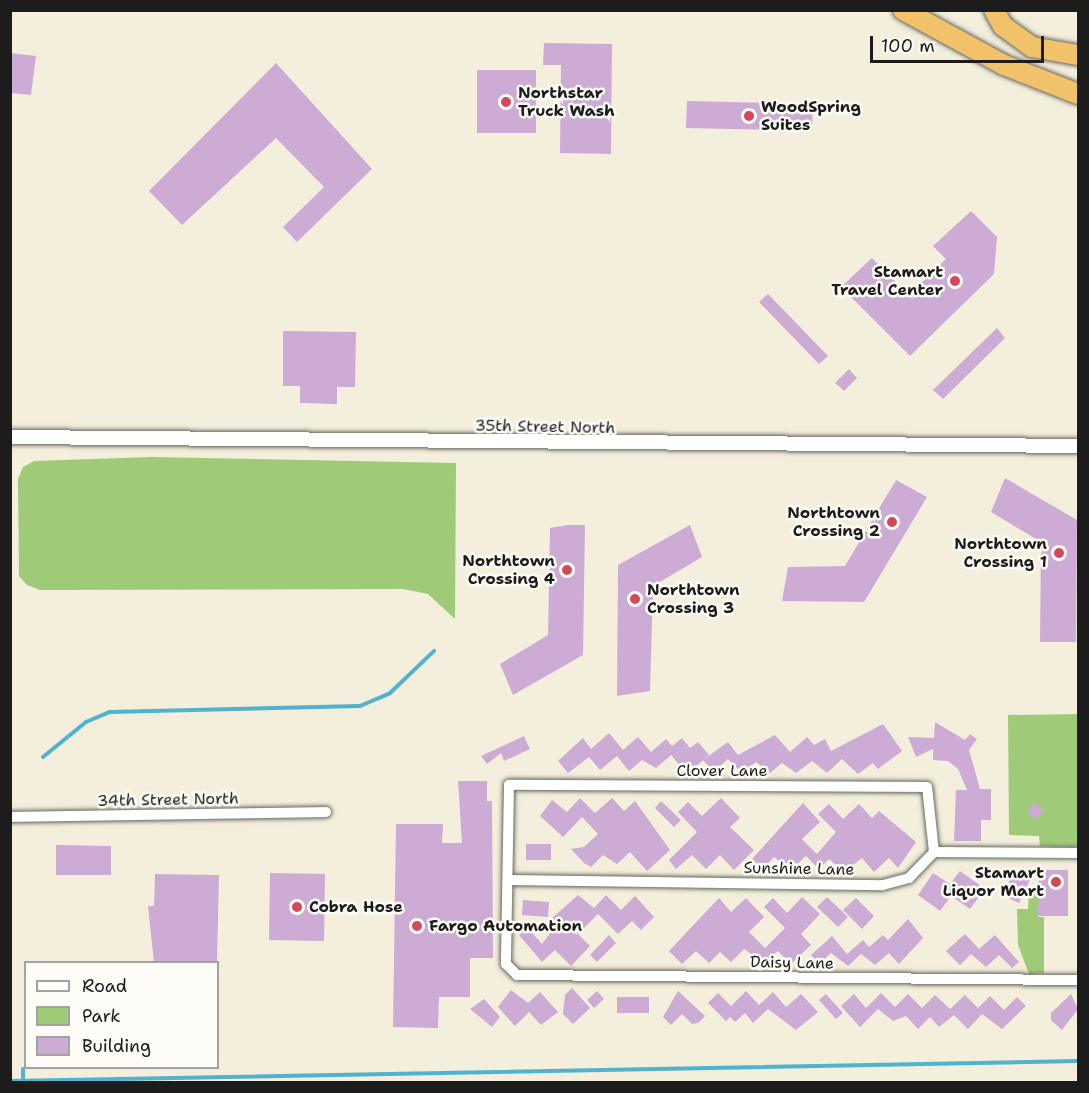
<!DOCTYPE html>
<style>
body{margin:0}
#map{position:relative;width:1089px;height:1093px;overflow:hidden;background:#f4efdc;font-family:"Shantell Sans",sans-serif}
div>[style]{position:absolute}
.green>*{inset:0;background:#9fcb78}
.stream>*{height:4px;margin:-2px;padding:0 2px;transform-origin:2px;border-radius:2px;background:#51b3cf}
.building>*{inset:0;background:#ccabd5}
.roads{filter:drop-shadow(0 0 2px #68665f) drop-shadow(0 0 2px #68665f)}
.minor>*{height:10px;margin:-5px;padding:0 5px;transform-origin:5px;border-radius:5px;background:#fff}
.tertiary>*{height:14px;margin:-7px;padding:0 7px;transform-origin:7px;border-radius:7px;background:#fff}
.motorway>*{height:20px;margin:-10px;padding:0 10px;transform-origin:10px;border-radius:10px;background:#f2c26a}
.dots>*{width:16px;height:16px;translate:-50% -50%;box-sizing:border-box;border:3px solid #fdfcf7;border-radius:50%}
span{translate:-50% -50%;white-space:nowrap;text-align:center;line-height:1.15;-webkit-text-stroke:5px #fdfcf7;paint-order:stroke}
.poi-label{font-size:16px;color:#1c1c1c;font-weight:700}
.left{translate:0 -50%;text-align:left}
.right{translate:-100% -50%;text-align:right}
.street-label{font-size:16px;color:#1c1c1c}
.frame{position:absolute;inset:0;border:12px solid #1c1c1c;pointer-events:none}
.legend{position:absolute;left:24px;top:961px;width:195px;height:108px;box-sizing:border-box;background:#fdfcf7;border:2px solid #a3a29f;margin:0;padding:8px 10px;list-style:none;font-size:18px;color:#1c1c1c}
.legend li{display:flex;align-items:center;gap:12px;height:30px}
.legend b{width:30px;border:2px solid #a3a29f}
.scale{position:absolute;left:870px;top:36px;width:174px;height:27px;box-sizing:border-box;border:3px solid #1c1c1c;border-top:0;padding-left:8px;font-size:18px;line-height:21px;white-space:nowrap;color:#1c1c1c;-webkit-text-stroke:4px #fdfcf7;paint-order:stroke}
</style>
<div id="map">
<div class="green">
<div style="clip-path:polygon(151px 457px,456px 463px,455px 619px,428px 594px,403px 589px,40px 590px,27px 585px,19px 576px,18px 479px,23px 467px,34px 461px)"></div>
<div style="clip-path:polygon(1078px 714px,1078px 847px,1040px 846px,1039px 836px,1009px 835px,1008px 715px)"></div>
<div style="clip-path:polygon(1029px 891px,1040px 891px,1038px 917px,1044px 917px,1044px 973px,1029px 974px,1018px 945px,1017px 909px,1028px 909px)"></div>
</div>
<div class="stream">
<div style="left:43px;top:757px;width:55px;rotate:-39.1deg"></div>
<div style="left:86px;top:722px;width:26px;rotate:-23deg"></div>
<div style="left:110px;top:712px;width:250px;rotate:-1.4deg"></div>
<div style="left:360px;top:706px;width:33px;rotate:-23deg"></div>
<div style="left:390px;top:693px;width:61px;rotate:-43.7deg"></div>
<div style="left:23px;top:1069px;width:11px;rotate:90deg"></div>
<div style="left:10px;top:1081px;width:1068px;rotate:-1.07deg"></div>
</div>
<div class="building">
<div style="clip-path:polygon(544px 43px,612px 44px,611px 154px,560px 153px,561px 65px,543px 65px)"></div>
<div style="clip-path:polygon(10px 53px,36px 56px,31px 95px,10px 93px)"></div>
<div style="clip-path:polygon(276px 63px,372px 169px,297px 242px,283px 227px,324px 187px,276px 138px,182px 225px,149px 191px)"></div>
<div style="clip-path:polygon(477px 70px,536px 70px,536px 133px,477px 133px)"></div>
<div style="clip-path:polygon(687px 101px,813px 104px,812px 131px,686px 128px)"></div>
<div style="clip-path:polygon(971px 211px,997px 237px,994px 274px,910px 356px,841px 287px,872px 258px,901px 287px,916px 288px,946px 259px,933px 246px)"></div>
<div style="clip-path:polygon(768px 294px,828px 356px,819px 364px,759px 302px)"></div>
<div style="clip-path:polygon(997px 328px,1005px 338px,943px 399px,933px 390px)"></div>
<div style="clip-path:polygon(283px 331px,356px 332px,355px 387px,337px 387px,337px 404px,300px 403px,300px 386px,283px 386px)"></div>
<div style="clip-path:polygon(849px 369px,857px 378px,844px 391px,835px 383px)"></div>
<div style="clip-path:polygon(1005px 478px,1077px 520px,1076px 642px,1040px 642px,1041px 542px,991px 512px)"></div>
<div style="clip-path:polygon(896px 480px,927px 497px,864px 602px,782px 601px,788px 567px,845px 566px)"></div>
<div style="clip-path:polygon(568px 525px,585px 525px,583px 655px,513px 695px,500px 664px,548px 635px,550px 528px)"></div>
<div style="clip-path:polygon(690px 525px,702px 557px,653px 586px,650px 691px,617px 696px,618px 565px)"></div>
<div style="clip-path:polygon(935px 722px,965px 740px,970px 734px,977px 739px,969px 750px,980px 789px,991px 789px,991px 820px,981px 820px,981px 841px,954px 841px,956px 790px,967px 790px,958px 769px,948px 761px,933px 760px,933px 749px,916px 757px,908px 737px,934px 738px)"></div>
<div style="clip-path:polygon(883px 724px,902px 751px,878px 769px,873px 763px,858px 774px,842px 759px,827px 773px,812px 761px,796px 773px,782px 763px,770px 773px,756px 762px,742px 773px,728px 759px,713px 772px,703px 760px,728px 742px,738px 755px,775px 735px,790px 752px,807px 737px,814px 745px,825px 739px,831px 751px)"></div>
<div style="clip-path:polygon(609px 733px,623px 750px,638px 737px,651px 752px,666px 739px,672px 746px,682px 738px,690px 748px,698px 742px,709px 755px,687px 774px,671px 755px,656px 768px,642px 760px,629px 771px,617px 756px,600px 770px,589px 757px,568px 773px,558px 761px,583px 738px,591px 749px)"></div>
<div style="clip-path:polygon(524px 736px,530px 749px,504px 761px,501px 753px,487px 764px,481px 756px)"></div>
<div style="clip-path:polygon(458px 781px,487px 781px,487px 801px,492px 801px,493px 958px,470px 958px,470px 997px,439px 997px,438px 1028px,393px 1027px,396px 824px,443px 824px,442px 843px,462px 843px)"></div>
<div style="clip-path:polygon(580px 798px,595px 813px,612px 798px,624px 811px,635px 801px,670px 850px,647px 871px,630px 852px,617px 864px,603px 855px,591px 867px,584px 863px,571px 849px,584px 847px,598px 834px,582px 817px,563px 837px,540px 816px,552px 800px,567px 812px)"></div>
<div style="clip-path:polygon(721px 798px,740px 818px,730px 827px,754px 850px,734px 870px,720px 855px,706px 869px,692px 855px,676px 869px,669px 860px,697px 832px,678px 812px,688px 802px,702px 816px)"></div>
<div style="clip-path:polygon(661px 801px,681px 820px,674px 827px,655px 808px)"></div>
<div style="clip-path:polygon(1035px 802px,1044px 811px,1036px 820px,1027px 811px)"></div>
<div style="clip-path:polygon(803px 803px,820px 822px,802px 839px,817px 854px,836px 832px,818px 814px,829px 804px,843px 819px,859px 804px,872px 818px,879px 811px,916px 842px,898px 868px,889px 858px,874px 872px,862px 858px,844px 872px,829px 859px,819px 869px,806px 856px,791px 870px,774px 857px,763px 869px,752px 859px)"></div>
<div style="clip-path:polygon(526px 844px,551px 844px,551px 860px,526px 860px)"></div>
<div style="clip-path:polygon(56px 845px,111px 846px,111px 875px,56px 875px)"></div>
<div style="clip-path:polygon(1045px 870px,1068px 870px,1068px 916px,1038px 916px,1039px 878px,1045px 878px)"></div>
<div style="clip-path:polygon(960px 871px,985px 889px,970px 909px,951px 896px,940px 911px,918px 895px,933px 873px,950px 884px)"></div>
<div style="clip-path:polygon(270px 873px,325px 874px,324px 941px,269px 940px)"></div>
<div style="clip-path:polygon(1014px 873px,1031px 878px,1019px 903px,1001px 895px)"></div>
<div style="clip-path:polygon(155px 874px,219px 875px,217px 963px,154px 963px,148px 906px,154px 906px)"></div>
<div style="clip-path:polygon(578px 895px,594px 908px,606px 895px,621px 910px,635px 896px,654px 917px,641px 930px,632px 921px,618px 934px,598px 914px,578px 934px,590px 946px,571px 966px,555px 950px,542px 962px,519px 935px,528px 928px,542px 944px,557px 924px,551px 919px)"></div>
<div style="clip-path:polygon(802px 897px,820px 914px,801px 934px,811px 945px,791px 964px,778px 951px,764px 963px,744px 949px,731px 962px,720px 952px,709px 963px,696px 951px,682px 964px,669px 951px,719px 898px,731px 912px,746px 898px,764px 917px,749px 932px,765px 948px,785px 928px,764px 907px,773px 898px,787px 913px)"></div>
<div style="clip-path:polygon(827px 897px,848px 917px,838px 927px,817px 907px)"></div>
<div style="clip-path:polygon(856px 898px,874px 916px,862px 929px,843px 910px)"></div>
<div style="clip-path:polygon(523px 900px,549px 902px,548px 917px,522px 915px)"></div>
<div style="clip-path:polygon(908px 919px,923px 938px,899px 964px,889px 953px,875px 965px,861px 954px,848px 966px,831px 953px,819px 964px,811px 955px,832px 936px,847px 954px,863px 940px,869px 947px,883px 935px,888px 940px)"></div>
<div style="clip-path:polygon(965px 934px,979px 949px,995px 935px,1019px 962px,1012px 968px,999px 955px,986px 967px,971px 954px,960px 965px,946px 951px)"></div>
<div style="clip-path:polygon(609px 935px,616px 943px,597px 962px,590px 955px)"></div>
<div style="clip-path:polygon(572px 988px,590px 1008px,573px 1024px,563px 1014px,565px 995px)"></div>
<div style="clip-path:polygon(511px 990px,528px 1003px,540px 992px,558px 1012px,541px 1025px,529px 1012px,515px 1026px,498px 1007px)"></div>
<div style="clip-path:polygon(597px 991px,604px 999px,594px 1008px,587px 1000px)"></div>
<div style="clip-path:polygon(678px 991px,705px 1016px,698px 1023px,692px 1024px,682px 1014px,671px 1025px,663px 1017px)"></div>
<div style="clip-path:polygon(746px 991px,759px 1005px,773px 992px,786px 1007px,801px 994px,818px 1012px,796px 1030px,768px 1009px,753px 1023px,745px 1013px,735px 1022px,730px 1017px,726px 1021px,708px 1003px,718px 993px,731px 1006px)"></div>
<div style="clip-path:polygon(881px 993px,895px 1007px,908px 994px,922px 1008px,935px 995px,950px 1009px,965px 995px,978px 1008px,990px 996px,1004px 1010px,1017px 997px,1026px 1006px,1002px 1029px,982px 1014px,968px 1029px,954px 1015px,939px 1027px,930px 1017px,918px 1029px,906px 1016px,893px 1021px,878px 1009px,860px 1027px,841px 1006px,854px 994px,866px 1008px)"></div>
<div style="clip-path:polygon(826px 994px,843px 1013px,836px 1019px,819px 1000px)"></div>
<div style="clip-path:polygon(1071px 994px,1078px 1009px,1062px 1030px,1051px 1020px,1051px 1013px)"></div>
<div style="clip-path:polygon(617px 997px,649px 997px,649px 1013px,617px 1013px)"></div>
<div style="clip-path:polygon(484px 999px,500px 1017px,492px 1027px,470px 1009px)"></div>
</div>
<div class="roads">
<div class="minor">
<div style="left:10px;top:817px;width:316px;rotate:-0.9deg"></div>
<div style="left:934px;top:852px;width:65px;rotate:-96.1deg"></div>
<div style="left:927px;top:787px;width:418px;rotate:-179.7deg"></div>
<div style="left:509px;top:785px;width:179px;rotate:91deg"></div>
<div style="left:506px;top:964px;width:16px;rotate:45deg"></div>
<div style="left:517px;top:975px;width:561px;rotate:0.51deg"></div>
<div style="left:508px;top:880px;width:375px;rotate:0.8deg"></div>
<div style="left:883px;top:885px;width:27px;rotate:-15deg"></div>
<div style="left:909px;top:878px;width:36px;rotate:-46deg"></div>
<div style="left:934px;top:852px;width:144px;rotate:0.4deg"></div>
</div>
<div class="tertiary">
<div style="left:10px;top:437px;width:1068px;rotate:0.48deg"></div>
</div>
<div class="motorway">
<div style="left:903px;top:10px;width:115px;rotate:28.6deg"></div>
<div style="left:1004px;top:65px;width:79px;rotate:21.4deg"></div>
<div style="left:994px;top:10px;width:18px;rotate:61deg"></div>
<div style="left:1003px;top:26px;width:36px;rotate:36deg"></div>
<div style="left:1032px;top:47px;width:47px;rotate:9.9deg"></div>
</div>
</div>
<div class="dots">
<div style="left:506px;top:102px;background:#d1495b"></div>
<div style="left:749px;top:116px;background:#d1495b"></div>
<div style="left:955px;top:281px;background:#d1495b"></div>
<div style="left:892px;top:522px;background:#d1495b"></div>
<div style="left:1059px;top:553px;background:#d1495b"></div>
<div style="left:567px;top:570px;background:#d1495b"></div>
<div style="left:635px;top:599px;background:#d1495b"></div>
<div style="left:1056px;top:882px;background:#d1495b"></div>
<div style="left:297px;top:907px;background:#d1495b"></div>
<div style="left:417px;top:926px;background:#d1495b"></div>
</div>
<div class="poi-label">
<span class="left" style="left:518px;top:102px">Northstar<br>Truck Wash</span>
<span class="left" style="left:761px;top:116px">WoodSpring<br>Suites</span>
<span class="right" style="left:943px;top:281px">Stamart<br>Travel Center</span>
<span class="right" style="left:880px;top:522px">Northtown<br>Crossing 2</span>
<span class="right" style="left:1047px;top:553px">Northtown<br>Crossing 1</span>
<span class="right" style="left:555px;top:570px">Northtown<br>Crossing 4</span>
<span class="left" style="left:647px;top:599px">Northtown<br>Crossing 3</span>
<span class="right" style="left:1044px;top:882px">Stamart<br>Liquor Mart</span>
<span class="left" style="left:309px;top:907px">Cobra Hose</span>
<span class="left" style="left:429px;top:926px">Fargo Automation</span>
</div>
<div class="street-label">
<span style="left:545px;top:427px;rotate:1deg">35th Street North</span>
<span style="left:722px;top:771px">Clover Lane</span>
<span style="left:168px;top:800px;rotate:-1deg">34th Street North</span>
<span style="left:799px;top:869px;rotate:1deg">Sunshine Lane</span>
<span style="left:792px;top:963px;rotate:1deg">Daisy Lane</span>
</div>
<div class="frame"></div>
<ul class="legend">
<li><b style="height:8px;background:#fff"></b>Road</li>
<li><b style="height:16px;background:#9fcb78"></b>Park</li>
<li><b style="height:16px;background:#ccabd5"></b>Building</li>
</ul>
<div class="scale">100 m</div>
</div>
